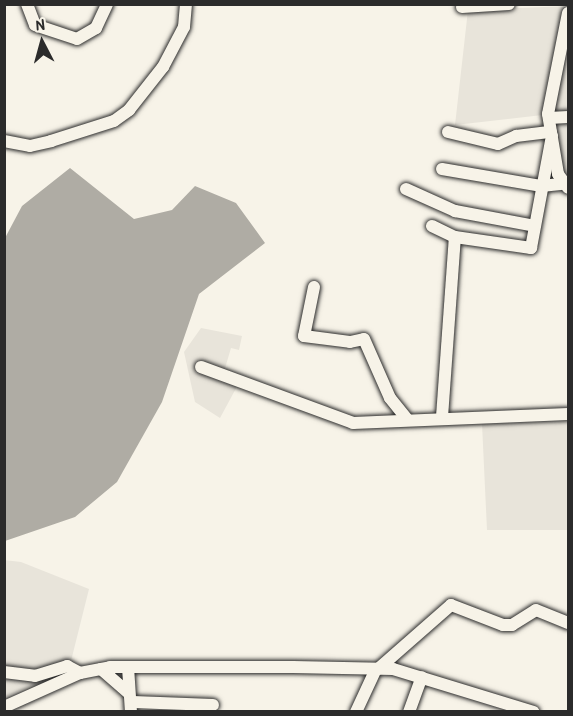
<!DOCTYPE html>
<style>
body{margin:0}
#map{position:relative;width:573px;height:716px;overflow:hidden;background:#f7f3e8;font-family:"Patrick Hand",sans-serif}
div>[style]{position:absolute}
.built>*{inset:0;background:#e8e4da}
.water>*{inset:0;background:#afaca4}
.roads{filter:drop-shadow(0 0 2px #2b2b2b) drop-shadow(0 0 2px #2b2b2b)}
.minor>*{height:12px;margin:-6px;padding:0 6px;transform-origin:6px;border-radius:6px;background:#f7f3e8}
span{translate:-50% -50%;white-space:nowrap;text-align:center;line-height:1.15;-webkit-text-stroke:4.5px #f7f3e8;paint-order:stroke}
.frame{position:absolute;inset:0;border:6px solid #2b2b2b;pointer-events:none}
.north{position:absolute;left:12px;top:12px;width:60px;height:60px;-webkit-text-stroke:4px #f7f3e8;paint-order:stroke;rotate:354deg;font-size:16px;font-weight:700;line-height:24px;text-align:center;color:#2b2b2b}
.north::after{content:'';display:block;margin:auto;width:21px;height:27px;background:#2b2b2b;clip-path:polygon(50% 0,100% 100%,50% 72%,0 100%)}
</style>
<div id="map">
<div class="built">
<div style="clip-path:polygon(568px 6px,568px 182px,560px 172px,551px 114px,455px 125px,468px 10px)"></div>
<div style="clip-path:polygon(201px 328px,242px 336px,239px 350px,231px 348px,223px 375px,240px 381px,220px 418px,195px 402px,184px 352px)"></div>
<div style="clip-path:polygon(568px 422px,568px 530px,487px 530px,482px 424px)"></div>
<div style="clip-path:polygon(4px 560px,21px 562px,89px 589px,69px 669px,5px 697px)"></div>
</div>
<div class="water">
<div style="clip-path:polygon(70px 168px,134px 219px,172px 210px,195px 186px,236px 203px,265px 243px,199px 294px,162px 402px,117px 482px,75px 517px,5px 541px,5px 238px,22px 206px)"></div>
</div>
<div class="roads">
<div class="minor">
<div style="left:27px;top:4px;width:22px;rotate:69deg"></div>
<div style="left:35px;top:25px;width:44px;rotate:18.4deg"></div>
<div style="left:77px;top:39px;width:22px;rotate:-30deg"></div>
<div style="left:96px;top:28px;width:26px;rotate:-65deg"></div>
<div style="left:462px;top:7px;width:47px;rotate:-3.7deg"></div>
<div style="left:568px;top:13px;width:103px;rotate:101.2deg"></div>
<div style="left:548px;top:114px;width:61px;rotate:80.5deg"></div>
<div style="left:558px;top:174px;width:17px;rotate:54deg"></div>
<div style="left:549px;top:118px;width:19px;rotate:-3deg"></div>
<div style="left:448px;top:132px;width:51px;rotate:13.5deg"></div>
<div style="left:498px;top:144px;width:20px;rotate:-24deg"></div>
<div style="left:516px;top:136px;width:35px;rotate:-7deg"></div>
<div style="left:4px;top:141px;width:26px;rotate:11deg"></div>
<div style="left:30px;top:146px;width:22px;rotate:-13deg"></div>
<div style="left:51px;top:141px;width:66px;rotate:-17.6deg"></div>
<div style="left:114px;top:121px;width:19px;rotate:-36deg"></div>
<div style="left:129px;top:110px;width:55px;rotate:-51.7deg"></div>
<div style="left:163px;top:67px;width:45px;rotate:-62.3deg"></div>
<div style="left:184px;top:27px;width:23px;rotate:-85deg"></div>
<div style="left:442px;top:169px;width:100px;rotate:9.7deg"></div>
<div style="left:541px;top:186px;width:27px;rotate:-6deg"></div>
<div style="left:406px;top:189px;width:54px;rotate:24.2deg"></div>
<div style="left:455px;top:211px;width:81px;rotate:10.6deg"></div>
<div style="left:432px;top:226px;width:25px;rotate:26deg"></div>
<div style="left:455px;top:237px;width:77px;rotate:8.2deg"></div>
<div style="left:531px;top:248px;width:114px;rotate:-79.4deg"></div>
<div style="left:314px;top:287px;width:50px;rotate:101.5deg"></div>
<div style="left:304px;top:336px;width:46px;rotate:7.4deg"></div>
<div style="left:350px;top:342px;width:14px;rotate:-12deg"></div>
<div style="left:364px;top:339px;width:64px;rotate:66.2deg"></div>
<div style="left:390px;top:398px;width:26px;rotate:51deg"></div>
<div style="left:201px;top:367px;width:162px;rotate:20.2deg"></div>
<div style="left:353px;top:423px;width:215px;rotate:-2.4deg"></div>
<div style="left:442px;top:417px;width:180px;rotate:-85.9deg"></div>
<div style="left:128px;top:667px;width:45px;rotate:86.2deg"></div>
<div style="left:101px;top:669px;width:35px;rotate:41deg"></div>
<div style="left:378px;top:669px;width:97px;rotate:-41.2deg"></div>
<div style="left:451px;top:605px;width:56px;rotate:21deg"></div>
<div style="left:503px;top:625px;width:9px"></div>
<div style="left:512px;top:625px;width:28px;rotate:-32deg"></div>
<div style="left:536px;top:610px;width:35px;rotate:22deg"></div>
<div style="left:4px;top:672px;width:31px;rotate:7deg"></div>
<div style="left:35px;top:676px;width:34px;rotate:-17deg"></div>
<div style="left:67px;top:666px;width:15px;rotate:28deg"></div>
<div style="left:133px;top:702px;width:80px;rotate:2.1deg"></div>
<div style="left:4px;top:707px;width:83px;rotate:-24.1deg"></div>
<div style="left:80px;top:673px;width:31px;rotate:-11deg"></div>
<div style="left:110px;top:667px;width:183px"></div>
<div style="left:293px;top:667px;width:100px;rotate:1.1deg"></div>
<div style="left:393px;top:669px;width:147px;rotate:17deg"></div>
<div style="left:356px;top:712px;width:47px;rotate:-65.1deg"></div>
<div style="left:409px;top:712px;width:37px;rotate:-70deg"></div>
</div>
</div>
<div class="frame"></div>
<div class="north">N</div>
</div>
